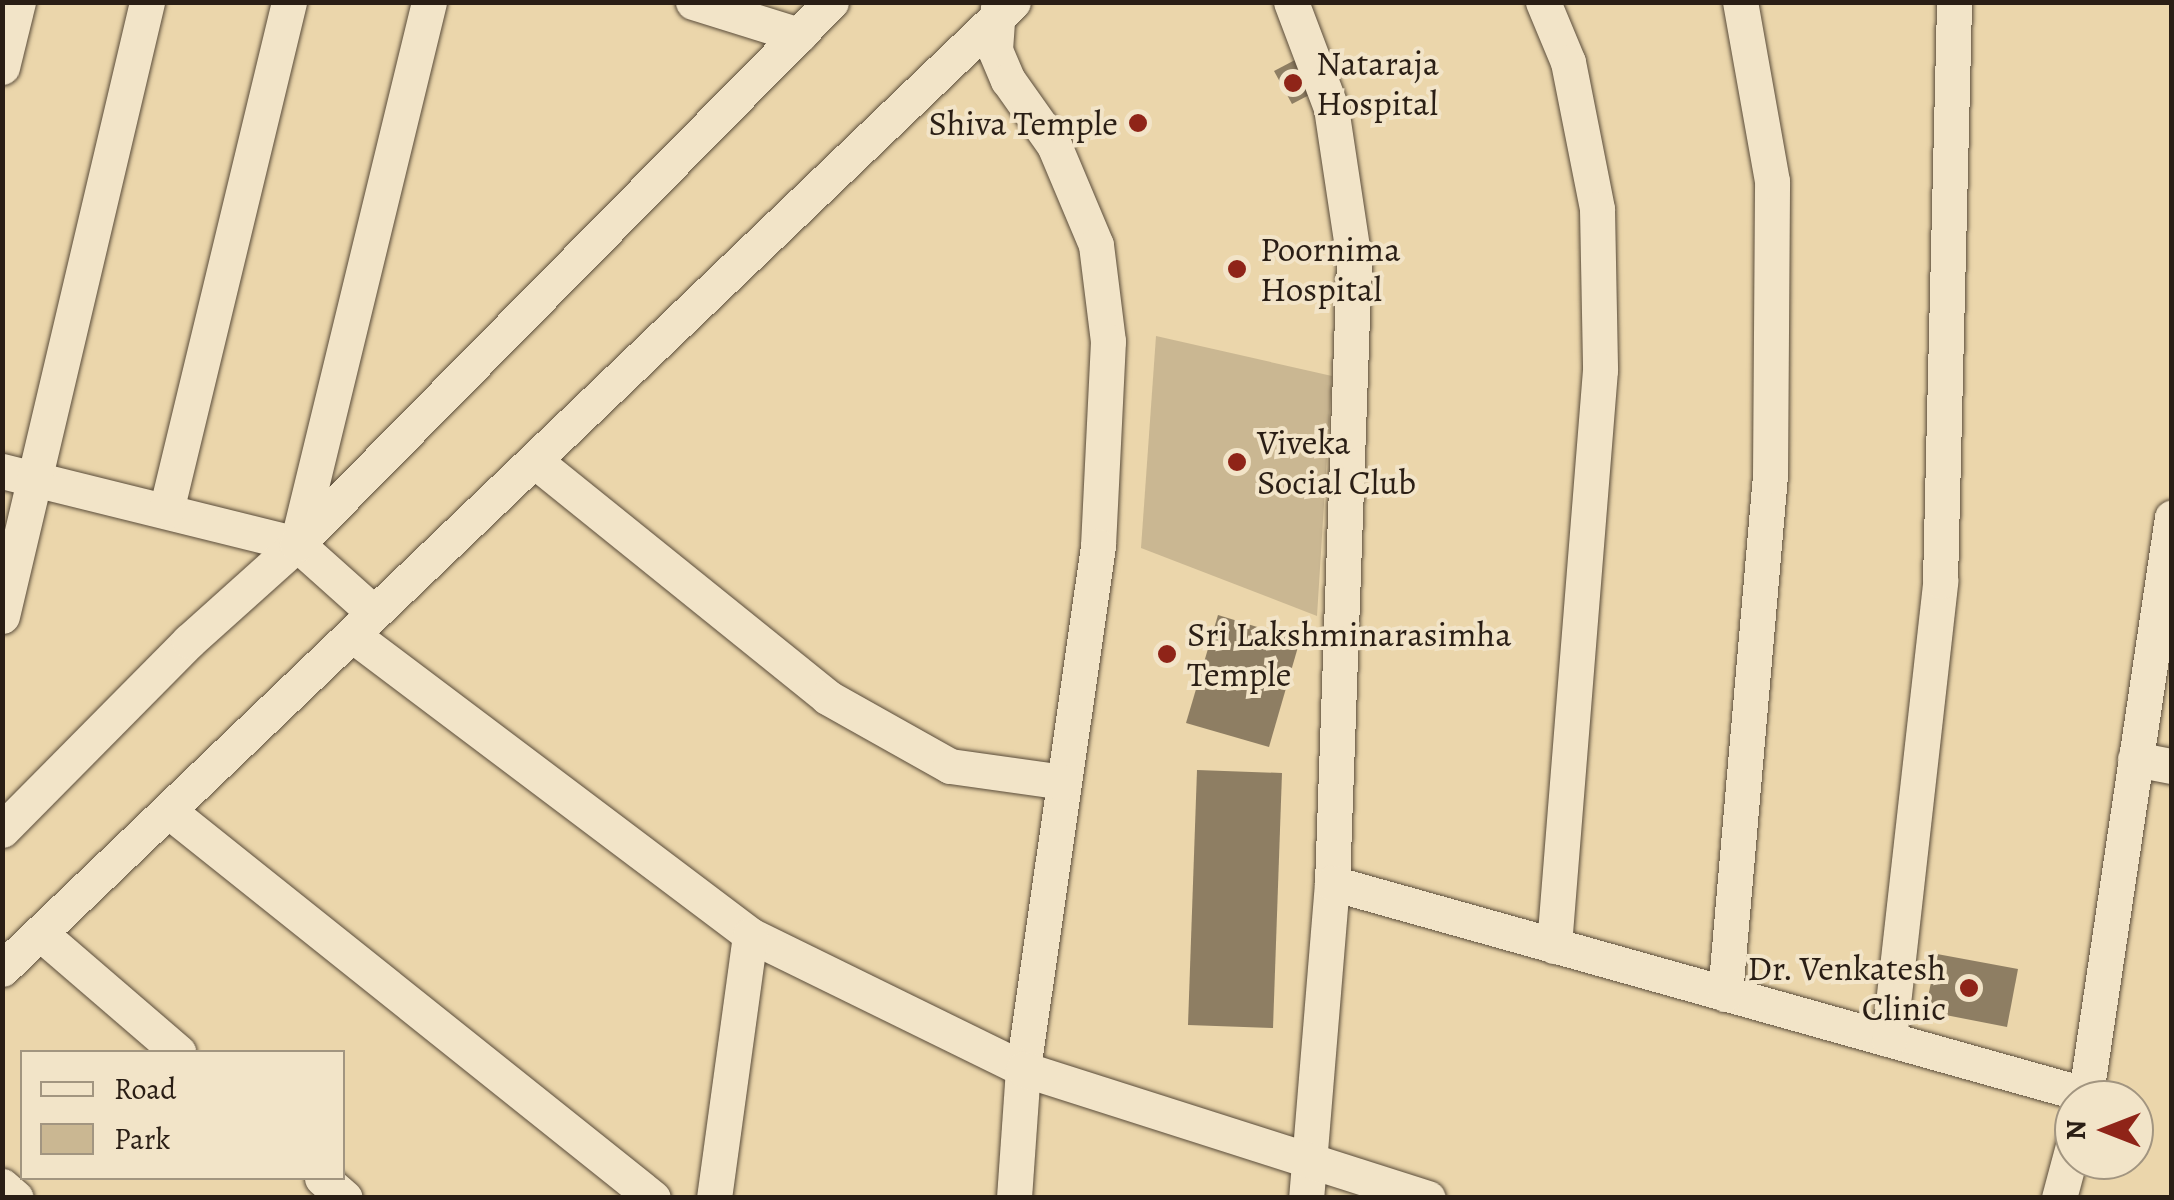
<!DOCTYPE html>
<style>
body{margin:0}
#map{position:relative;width:2174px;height:1200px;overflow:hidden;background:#ebd6ab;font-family:Alegreya,serif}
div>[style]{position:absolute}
.green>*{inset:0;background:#cab792}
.building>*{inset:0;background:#8e7e63}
.roads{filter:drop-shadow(0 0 2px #5a4c3a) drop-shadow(0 0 2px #5a4c3a)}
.minor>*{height:35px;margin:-17.5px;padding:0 17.5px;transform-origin:17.5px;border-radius:17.5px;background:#f2e4c8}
.dots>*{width:28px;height:28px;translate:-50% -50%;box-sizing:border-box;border:5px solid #f2e4c8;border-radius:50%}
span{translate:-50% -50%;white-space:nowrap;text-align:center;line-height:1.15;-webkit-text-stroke:8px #f2e4c8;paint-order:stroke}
.poi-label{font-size:35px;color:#2a1e15}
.left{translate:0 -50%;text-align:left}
.right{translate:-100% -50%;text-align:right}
.frame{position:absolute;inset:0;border:5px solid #2a1e15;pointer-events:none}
.legend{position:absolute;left:20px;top:1050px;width:325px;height:130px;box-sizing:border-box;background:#f2e4c8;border:2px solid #a29580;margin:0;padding:12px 18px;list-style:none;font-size:30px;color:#2a1e15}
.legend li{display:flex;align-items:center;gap:20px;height:50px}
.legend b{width:50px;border:2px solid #a29580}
.north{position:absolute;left:2054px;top:1080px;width:100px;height:100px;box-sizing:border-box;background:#f2e4c8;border:2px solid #a29580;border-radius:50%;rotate:270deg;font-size:28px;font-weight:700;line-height:40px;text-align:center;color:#2a1e15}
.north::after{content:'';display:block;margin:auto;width:35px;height:45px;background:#8f2418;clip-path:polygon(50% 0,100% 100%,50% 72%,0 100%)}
</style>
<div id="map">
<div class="green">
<div style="clip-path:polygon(1156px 336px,1332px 376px,1317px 616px,1141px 548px)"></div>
</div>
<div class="building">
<div style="clip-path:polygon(1295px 60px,1313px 93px,1292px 104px,1274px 71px)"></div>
<div style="clip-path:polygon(1218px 615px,1300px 640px,1269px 747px,1186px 723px)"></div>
<div style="clip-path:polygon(1197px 770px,1282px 773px,1273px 1028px,1188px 1025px)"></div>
<div style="clip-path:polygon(1937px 954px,2018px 969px,2007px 1027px,1925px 1011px)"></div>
</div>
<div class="roads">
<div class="minor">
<div style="left:693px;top:2px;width:111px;rotate:17.3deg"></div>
<div style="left:1291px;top:2px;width:113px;rotate:69.3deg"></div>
<div style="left:1331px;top:108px;width:154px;rotate:81.4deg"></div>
<div style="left:1354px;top:260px;width:623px;rotate:92.02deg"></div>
<div style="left:1332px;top:883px;width:316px;rotate:94.7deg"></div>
<div style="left:1543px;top:2px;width:65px;rotate:67.4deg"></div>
<div style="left:1568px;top:62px;width:150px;rotate:78.8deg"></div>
<div style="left:1597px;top:209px;width:161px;rotate:88.9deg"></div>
<div style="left:1600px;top:370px;width:578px;rotate:94.57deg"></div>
<div style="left:998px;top:7px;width:43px;rotate:94deg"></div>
<div style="left:995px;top:50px;width:33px;rotate:67deg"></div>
<div style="left:1008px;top:80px;width:80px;rotate:54.7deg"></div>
<div style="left:1054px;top:145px;width:108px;rotate:67.2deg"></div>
<div style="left:1096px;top:245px;width:97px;rotate:82.9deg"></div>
<div style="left:1108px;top:341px;width:205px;rotate:92.8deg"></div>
<div style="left:1098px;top:546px;width:528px;rotate:98.16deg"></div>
<div style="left:1023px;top:1069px;width:129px;rotate:94deg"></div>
<div style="left:2px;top:67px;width:67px;rotate:-76.2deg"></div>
<div style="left:535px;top:461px;width:375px;rotate:38.9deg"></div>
<div style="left:827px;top:697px;width:141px;rotate:29.3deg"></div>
<div style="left:950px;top:766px;width:115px;rotate:8deg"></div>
<div style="left:2px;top:471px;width:304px;rotate:13.9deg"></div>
<div style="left:297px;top:544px;width:558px;rotate:-76.31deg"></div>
<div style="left:166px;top:511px;width:524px;rotate:-76.41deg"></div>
<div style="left:297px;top:544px;width:102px;rotate:41.8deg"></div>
<div style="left:2px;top:616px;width:631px;rotate:-76.71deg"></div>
<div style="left:355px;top:637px;width:495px;rotate:37deg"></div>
<div style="left:750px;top:935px;width:304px;rotate:26.1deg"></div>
<div style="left:1023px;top:1069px;width:425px;rotate:17.7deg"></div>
<div style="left:2135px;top:759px;width:38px;rotate:11deg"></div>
<div style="left:170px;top:812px;width:618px;rotate:38.63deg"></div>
<div style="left:2px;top:830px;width:266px;rotate:-45.3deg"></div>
<div style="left:189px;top:641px;width:145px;rotate:-41.9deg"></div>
<div style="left:297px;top:544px;width:761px;rotate:-45.43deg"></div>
<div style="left:1332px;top:883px;width:784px;rotate:15.68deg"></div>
<div style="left:41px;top:934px;width:181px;rotate:40.7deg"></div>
<div style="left:2px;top:969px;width:1399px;rotate:-43.73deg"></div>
<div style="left:1725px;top:994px;width:520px;rotate:-85.04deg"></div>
<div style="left:1770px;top:476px;width:295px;rotate:-89.6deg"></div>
<div style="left:1772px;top:181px;width:182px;rotate:-100.1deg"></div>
<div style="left:1889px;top:1039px;width:461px;rotate:-83.6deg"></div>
<div style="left:1940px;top:581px;width:579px;rotate:-88.61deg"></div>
<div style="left:2085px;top:1100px;width:589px;rotate:-81.51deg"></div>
<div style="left:322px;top:1178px;width:30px;rotate:41deg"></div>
<div style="left:2px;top:1186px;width:18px;rotate:41deg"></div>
<div style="left:714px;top:1198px;width:265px;rotate:-82.2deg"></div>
<div style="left:2059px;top:1198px;width:58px;rotate:-75deg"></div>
</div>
</div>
<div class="dots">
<div style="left:1293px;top:83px;background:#8f2418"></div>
<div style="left:1138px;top:123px;background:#8f2418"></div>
<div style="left:1237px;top:269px;background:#8f2418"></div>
<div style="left:1237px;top:462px;background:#8f2418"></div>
<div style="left:1167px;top:654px;background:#8f2418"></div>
<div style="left:1969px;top:988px;background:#8f2418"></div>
</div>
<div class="poi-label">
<span class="left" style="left:1316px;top:83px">Nataraja<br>Hospital</span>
<span class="right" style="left:1118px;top:123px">Shiva Temple</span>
<span class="left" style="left:1260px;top:269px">Poornima<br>Hospital</span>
<span class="left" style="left:1257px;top:462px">Viveka<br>Social Club</span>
<span class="left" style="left:1187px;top:654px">Sri Lakshminarasimha<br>Temple</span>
<span class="right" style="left:1946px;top:988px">Dr. Venkatesh<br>Clinic</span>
</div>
<div class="frame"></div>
<ul class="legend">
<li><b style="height:12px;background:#f2e4c8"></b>Road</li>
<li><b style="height:28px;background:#cab792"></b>Park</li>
</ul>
<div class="north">N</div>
</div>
